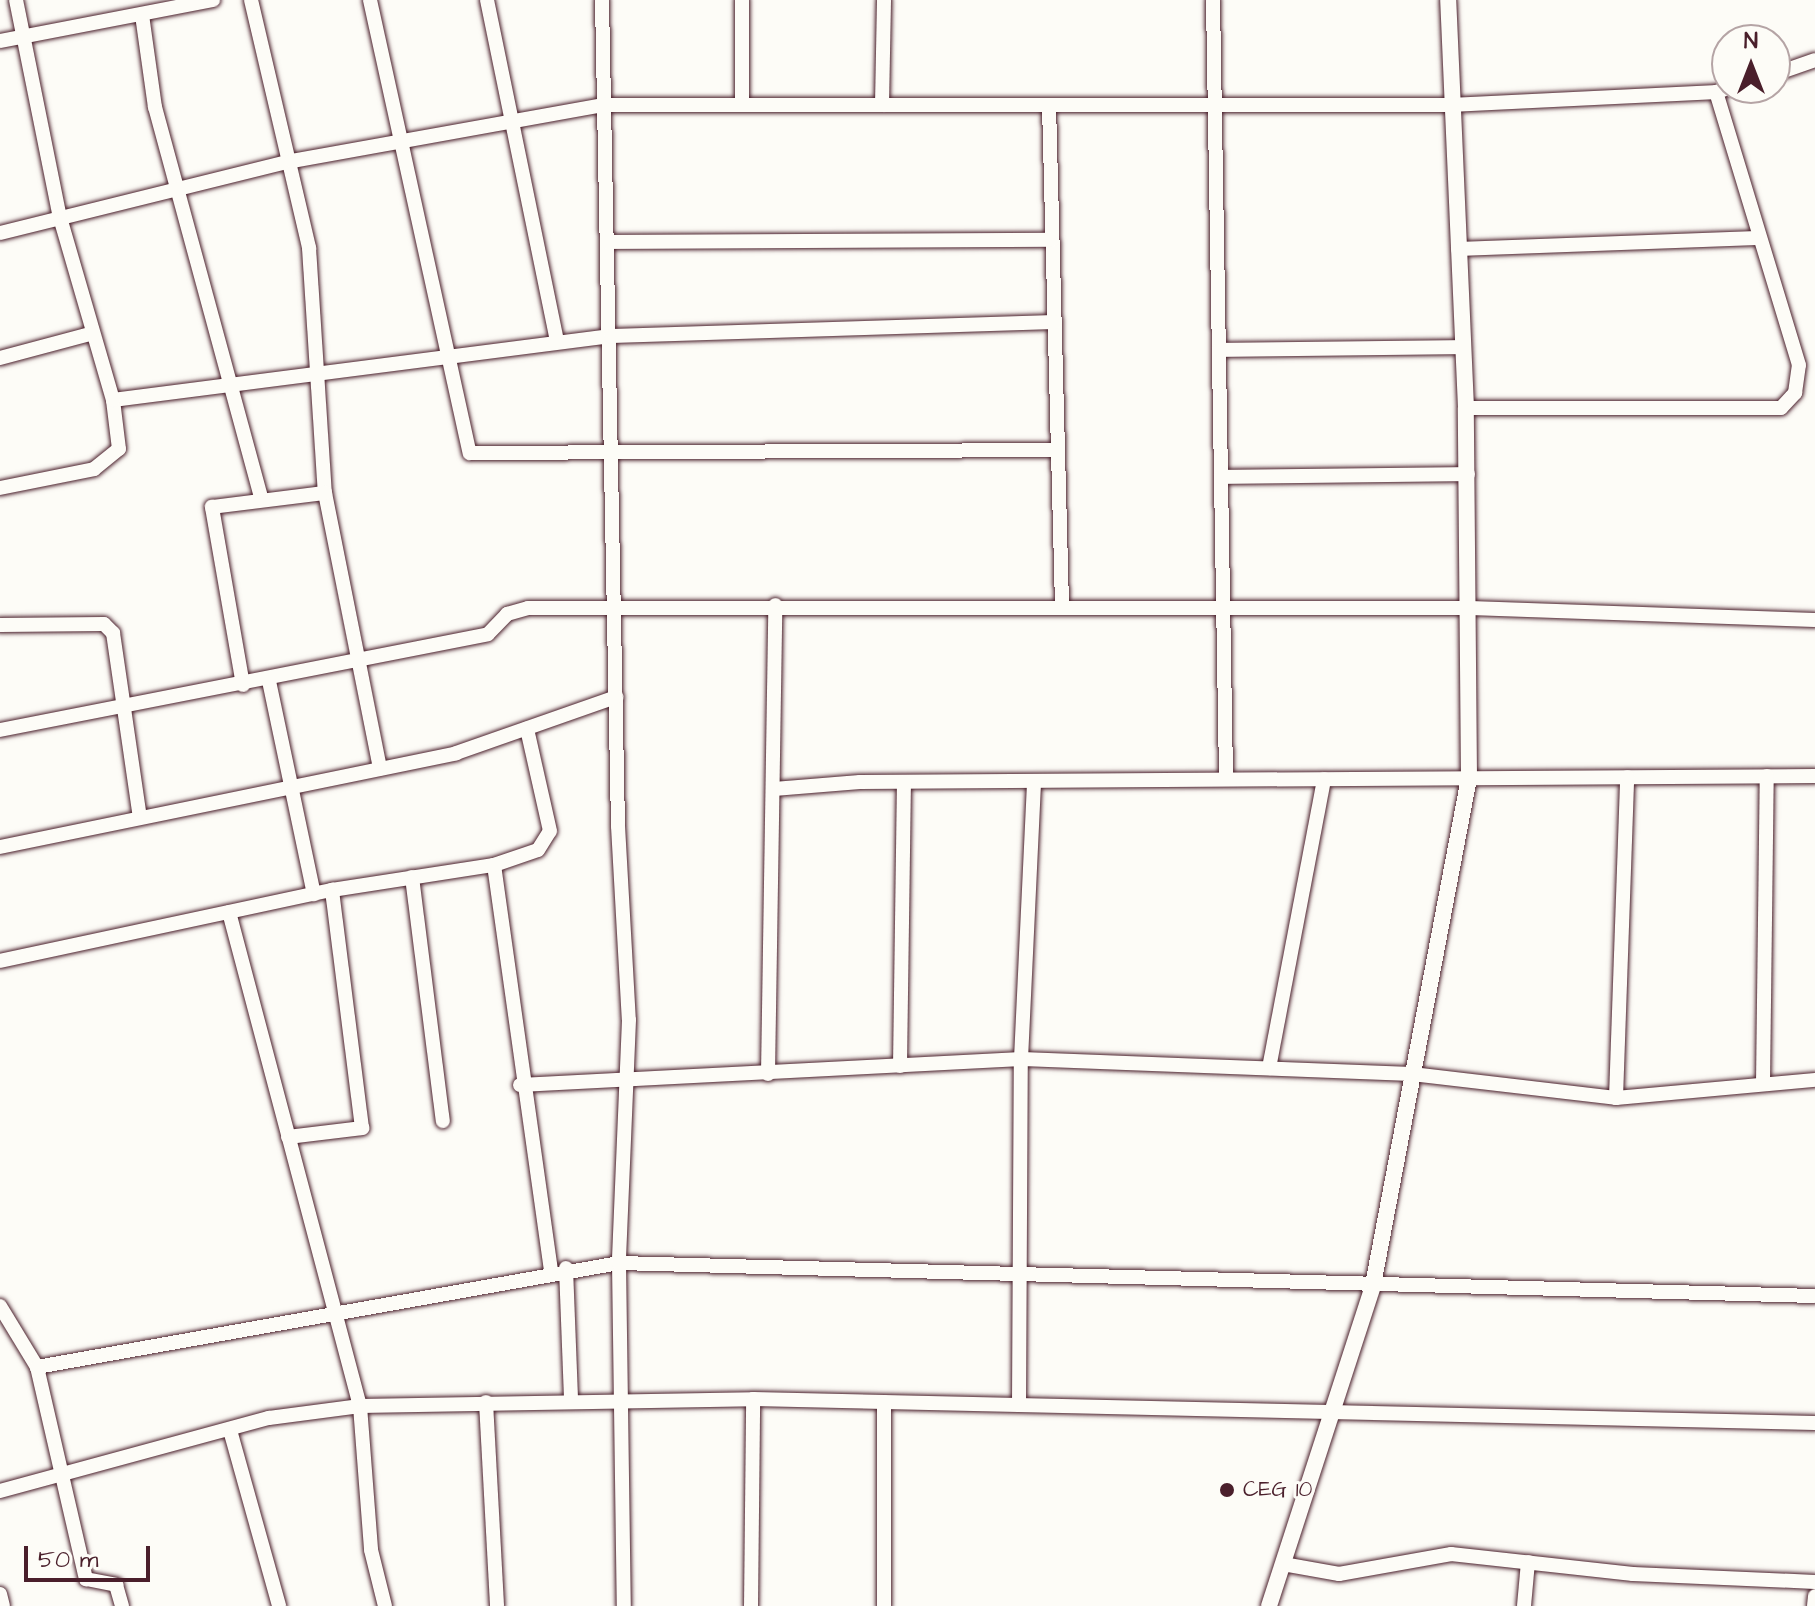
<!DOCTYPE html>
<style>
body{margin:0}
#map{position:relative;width:1815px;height:1606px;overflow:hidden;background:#fdfcf7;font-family:"Architects Daughter",sans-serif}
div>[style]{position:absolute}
.roads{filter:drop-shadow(0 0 2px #4a1f2b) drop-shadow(0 0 2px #4a1f2b)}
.minor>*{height:14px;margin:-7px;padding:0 7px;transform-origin:7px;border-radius:7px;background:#fdfcf7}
.tertiary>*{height:16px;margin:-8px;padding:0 8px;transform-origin:8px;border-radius:8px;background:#fdfcf7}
.dots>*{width:22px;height:22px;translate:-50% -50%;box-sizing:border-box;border:4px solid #fdfcf7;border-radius:50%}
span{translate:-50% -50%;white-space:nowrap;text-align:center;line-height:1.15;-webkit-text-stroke:6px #fdfcf7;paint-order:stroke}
.poi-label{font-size:22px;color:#4a1f2b}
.left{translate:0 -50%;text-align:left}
.north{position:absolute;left:1711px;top:24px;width:80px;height:80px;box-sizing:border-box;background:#fdfcf7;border:2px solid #b5a4a5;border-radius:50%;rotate:0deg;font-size:22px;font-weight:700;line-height:32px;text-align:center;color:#4a1f2b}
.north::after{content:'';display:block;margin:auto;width:28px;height:36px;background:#4a1f2b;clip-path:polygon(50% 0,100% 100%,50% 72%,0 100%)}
.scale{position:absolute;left:24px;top:1546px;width:126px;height:36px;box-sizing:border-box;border:4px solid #4a1f2b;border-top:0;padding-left:10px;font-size:24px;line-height:28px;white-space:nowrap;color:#4a1f2b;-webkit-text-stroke:6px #fdfcf7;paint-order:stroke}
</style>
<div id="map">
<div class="roads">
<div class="minor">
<div style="left:251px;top:0;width:255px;rotate:76.8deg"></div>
<div style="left:309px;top:248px;width:246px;rotate:86.3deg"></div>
<div style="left:325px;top:493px;width:281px;rotate:78.7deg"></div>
<div style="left:370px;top:0;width:464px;rotate:77.6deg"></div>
<div style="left:470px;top:453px;width:588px;rotate:-0.29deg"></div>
<div style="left:487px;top:0;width:349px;rotate:78.4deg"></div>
<div style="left:602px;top:0;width:826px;rotate:88.89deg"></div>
<div style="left:618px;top:826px;width:194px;rotate:86.8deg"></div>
<div style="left:629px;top:1020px;width:243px;rotate:92.4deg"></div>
<div style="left:619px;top:1263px;width:343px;rotate:89.2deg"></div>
<div style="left:1213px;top:0;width:779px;rotate:89.04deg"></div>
<div style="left:142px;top:15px;width:93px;rotate:82deg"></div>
<div style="left:155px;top:107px;width:403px;rotate:74.8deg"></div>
<div style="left:0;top:41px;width:217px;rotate:-10.9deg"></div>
<div style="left:1775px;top:74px;width:42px;rotate:-19.3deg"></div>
<div style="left:742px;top:105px;width:105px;rotate:-90deg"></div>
<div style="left:882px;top:105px;width:105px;rotate:-88.9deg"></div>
<div style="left:1049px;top:105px;width:501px;rotate:88.51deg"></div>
<div style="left:0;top:233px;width:301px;rotate:-13.9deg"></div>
<div style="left:292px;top:161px;width:317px;rotate:-10.2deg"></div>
<div style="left:604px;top:105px;width:848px"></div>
<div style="left:1452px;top:105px;width:264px;rotate:-2.8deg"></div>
<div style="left:607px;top:242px;width:445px;rotate:-0.3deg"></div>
<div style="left:1458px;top:249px;width:299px;rotate:-2.1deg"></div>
<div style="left:1219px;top:350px;width:244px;rotate:-0.7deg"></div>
<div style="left:0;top:358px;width:93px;rotate:-14.9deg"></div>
<div style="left:113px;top:400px;width:502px;rotate:-7.32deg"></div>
<div style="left:611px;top:336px;width:444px;rotate:-1.8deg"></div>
<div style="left:1466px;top:408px;width:315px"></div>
<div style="left:1781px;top:408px;width:21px;rotate:-47deg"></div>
<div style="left:1795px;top:393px;width:28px;rotate:-82deg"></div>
<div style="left:1799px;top:365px;width:285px;rotate:-106.9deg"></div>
<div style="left:1716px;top:92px;width:14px;rotate:-17deg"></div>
<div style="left:1221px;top:477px;width:247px;rotate:-0.7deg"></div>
<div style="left:0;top:488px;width:96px;rotate:-11.4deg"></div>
<div style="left:94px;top:469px;width:32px;rotate:-39deg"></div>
<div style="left:119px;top:449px;width:49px;rotate:-97deg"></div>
<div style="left:113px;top:400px;width:190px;rotate:-106.2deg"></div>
<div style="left:60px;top:218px;width:222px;rotate:-101.4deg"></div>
<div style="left:0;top:625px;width:104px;rotate:-0.6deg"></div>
<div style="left:104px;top:624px;width:13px;rotate:45deg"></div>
<div style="left:113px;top:633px;width:186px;rotate:81.7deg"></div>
<div style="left:269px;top:681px;width:218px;rotate:78.1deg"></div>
<div style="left:243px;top:685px;width:181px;rotate:-99.9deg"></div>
<div style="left:212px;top:507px;width:114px;rotate:-7.1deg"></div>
<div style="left:0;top:730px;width:497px;rotate:-11.1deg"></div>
<div style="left:488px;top:634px;width:28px;rotate:-46deg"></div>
<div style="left:507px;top:614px;width:22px;rotate:-16deg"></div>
<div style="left:528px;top:608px;width:942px"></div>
<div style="left:1470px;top:608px;width:345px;rotate:2deg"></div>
<div style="left:774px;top:789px;width:86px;rotate:-4.7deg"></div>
<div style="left:860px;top:782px;width:955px;rotate:-0.36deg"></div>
<div style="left:0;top:847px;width:466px;rotate:-11.6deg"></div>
<div style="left:456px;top:753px;width:170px;rotate:-19.3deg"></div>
<div style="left:494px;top:865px;width:410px;rotate:82deg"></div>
<div style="left:412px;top:877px;width:246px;rotate:82.8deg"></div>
<div style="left:229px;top:912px;width:511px;rotate:75.15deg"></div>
<div style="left:360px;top:1406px;width:144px;rotate:85.6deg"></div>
<div style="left:371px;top:1550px;width:58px;rotate:76deg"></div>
<div style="left:0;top:961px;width:340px;rotate:-12.1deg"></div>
<div style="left:332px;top:890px;width:164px;rotate:-8.8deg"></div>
<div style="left:494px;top:865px;width:46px;rotate:-18.8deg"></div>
<div style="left:538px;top:850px;width:22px;rotate:-58deg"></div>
<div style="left:550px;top:831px;width:105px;rotate:-102.7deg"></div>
<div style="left:900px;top:1066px;width:284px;rotate:-89.2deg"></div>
<div style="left:1269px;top:1068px;width:294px;rotate:-79.2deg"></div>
<div style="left:768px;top:1074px;width:469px;rotate:-89.1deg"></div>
<div style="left:1763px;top:1083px;width:307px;rotate:-89.3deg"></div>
<div style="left:520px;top:1085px;width:502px;rotate:-2.97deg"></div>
<div style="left:1021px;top:1059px;width:391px;rotate:2.2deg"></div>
<div style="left:1412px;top:1074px;width:205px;rotate:6.7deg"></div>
<div style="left:1616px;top:1098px;width:200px;rotate:-5.2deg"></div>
<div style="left:1616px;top:1098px;width:321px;rotate:-88deg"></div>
<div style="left:288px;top:1137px;width:75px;rotate:-6.9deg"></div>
<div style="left:362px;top:1128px;width:240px;rotate:-97.2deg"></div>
<div style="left:566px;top:1268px;width:131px;rotate:87.8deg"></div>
<div style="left:0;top:1306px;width:71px;rotate:58.8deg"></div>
<div style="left:37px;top:1367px;width:218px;rotate:77deg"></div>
<div style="left:86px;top:1579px;width:31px;rotate:11deg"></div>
<div style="left:116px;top:1585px;width:22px;rotate:74deg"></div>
<div style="left:37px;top:1367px;width:591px;rotate:-10.13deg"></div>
<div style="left:619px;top:1263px;width:1196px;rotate:1.58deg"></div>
<div style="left:486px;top:1402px;width:204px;rotate:86.9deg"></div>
<div style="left:884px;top:1402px;width:204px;rotate:90deg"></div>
<div style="left:1019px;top:1405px;width:346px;rotate:-89.7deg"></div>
<div style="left:1021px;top:1059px;width:278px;rotate:-87.3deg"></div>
<div style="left:230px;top:1430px;width:183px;rotate:74.4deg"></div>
<div style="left:0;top:1491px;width:279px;rotate:-15.2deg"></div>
<div style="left:269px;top:1418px;width:92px;rotate:-7.5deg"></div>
<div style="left:360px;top:1406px;width:393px;rotate:-1deg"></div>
<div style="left:753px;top:1399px;width:1062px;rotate:1.29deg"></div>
<div style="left:1283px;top:1564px;width:57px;rotate:10.1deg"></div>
<div style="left:1339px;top:1574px;width:114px;rotate:-10.1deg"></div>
<div style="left:1451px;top:1554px;width:183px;rotate:6.3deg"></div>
<div style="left:1633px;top:1574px;width:182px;rotate:2.5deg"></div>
<div style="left:0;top:1594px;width:12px;rotate:76deg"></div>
<div style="left:751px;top:1606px;width:207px;rotate:-89.4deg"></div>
<div style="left:1524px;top:1606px;width:44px;rotate:-84.8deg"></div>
<div style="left:1814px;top:1606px;width:10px;rotate:-84deg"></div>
</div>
<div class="tertiary">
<div style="left:1269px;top:1606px;width:337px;rotate:-72deg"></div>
<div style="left:1373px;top:1285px;width:516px;rotate:-79.28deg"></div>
<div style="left:1469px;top:778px;width:370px;rotate:-90.5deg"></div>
<div style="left:1466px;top:408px;width:408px;rotate:-92.5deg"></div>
</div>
</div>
<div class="dots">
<div style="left:1227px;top:1490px;background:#4a1f2b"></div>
</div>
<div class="poi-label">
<span class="left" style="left:1243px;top:1490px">CEG 10</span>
</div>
<div class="north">N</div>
<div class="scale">50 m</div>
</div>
